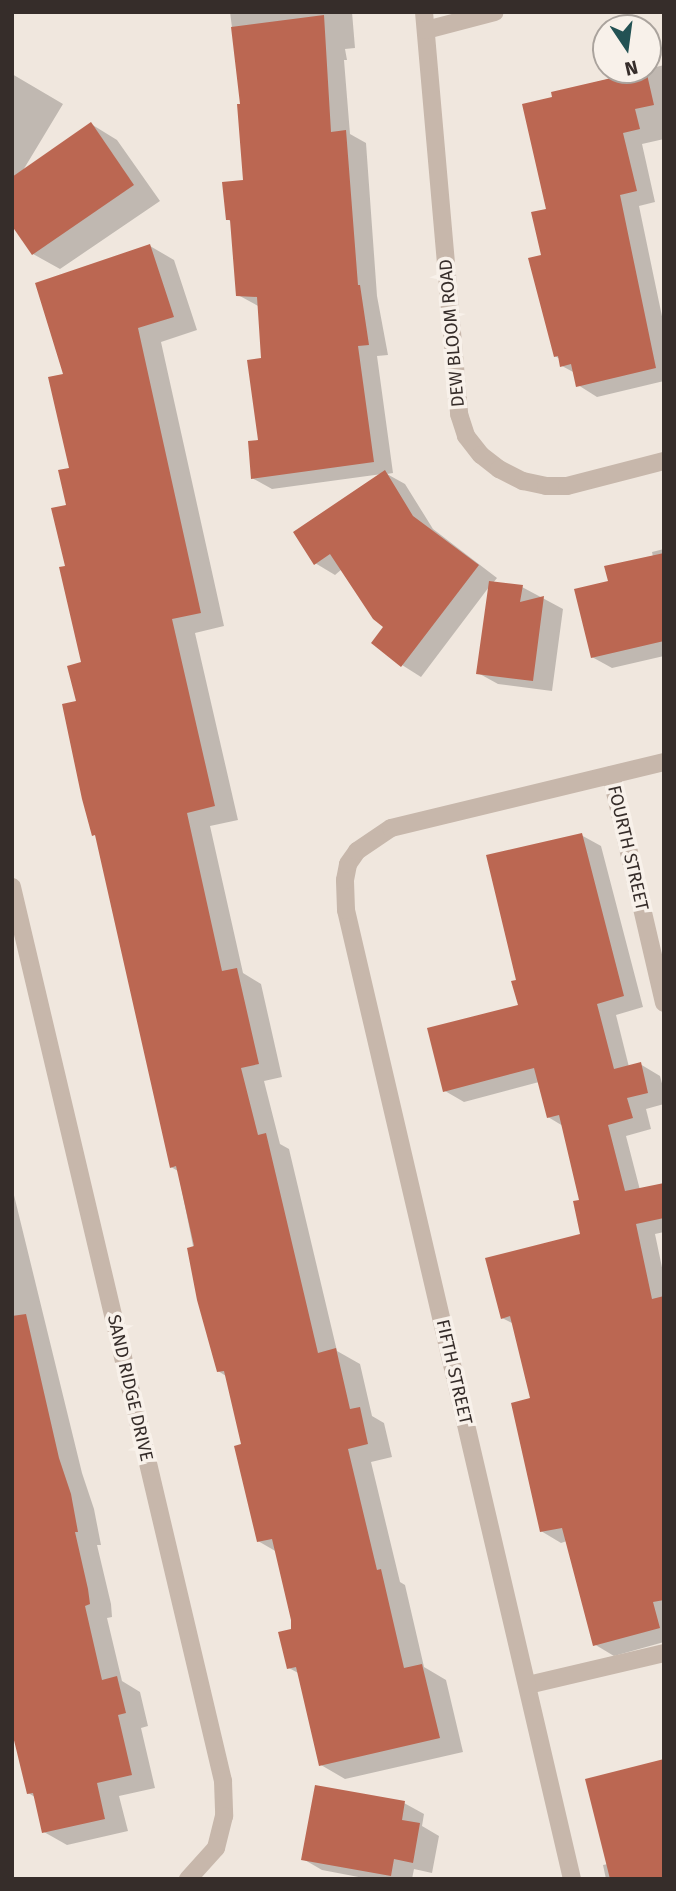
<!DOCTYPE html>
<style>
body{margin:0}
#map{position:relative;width:676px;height:1891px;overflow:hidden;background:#f0e7de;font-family:"Fira Sans",sans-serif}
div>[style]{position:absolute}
.shadow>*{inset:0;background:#0003}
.building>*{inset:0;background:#bb6752}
.minor>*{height:18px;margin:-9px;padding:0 9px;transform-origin:9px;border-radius:9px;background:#c7b7ab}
span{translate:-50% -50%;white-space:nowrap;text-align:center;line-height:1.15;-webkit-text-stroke:7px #f8f1ea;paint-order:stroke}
.street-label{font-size:18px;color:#362d2a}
.frame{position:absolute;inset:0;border:14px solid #362d2a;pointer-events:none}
.north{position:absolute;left:592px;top:14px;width:70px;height:70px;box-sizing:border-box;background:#f8f1ea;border:2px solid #aaa39d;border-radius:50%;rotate:167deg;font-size:19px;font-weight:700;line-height:28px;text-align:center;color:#362d2a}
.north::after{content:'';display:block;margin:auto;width:24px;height:32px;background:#235254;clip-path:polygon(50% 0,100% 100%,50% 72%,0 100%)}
</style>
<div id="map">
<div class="shadow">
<div style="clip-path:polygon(230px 12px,352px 12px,355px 48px,345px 49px,347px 60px,344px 60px,350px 134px,366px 143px,377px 296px,388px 355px,377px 356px,393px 473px,387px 474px,405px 484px,433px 529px,497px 578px,493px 583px,522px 587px,563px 609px,552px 691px,498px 684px,478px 673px,489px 587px,421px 677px,402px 665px,386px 626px,342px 569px,335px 575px,315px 563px,382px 474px,272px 489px,252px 478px,260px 441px,263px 359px,260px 307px,238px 295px,232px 222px,227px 219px,245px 181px,242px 106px)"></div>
<div style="clip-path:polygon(664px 65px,664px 139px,642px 144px,655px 202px,639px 206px,664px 326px,664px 381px,597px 397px,578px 385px,575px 373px,562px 366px,560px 359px,555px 356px,543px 256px,553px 93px)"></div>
<div style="clip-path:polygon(12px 74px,63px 104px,22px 172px,91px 124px,117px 140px,160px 201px,60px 269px,33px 254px,12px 223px)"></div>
<div style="clip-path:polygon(150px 246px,174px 260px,197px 330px,161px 342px,224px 626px,195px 633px,238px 820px,210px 826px,243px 973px,261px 984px,282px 1077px,264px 1081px,280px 1144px,289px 1149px,337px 1351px,360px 1364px,372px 1416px,384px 1423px,392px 1457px,371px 1462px,400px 1582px,405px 1585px,424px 1667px,446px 1680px,463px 1752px,345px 1779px,321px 1765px,300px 1674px,289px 1668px,293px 1620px,277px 1552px,258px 1541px,243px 1446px,226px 1376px,218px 1371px,178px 1171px,171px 1167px,97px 836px,94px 834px,78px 702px,83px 664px,67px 567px,71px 469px,65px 375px)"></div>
<div style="clip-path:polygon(664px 549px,664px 656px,612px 668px,592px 657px,610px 583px,653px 557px,652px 552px)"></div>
<div style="clip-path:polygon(581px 835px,601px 846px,643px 1007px,616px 1015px,629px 1067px,640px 1064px,660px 1076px,664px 1091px,664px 1104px,646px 1109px,651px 1129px,626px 1136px,640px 1190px,664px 1185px,664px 1232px,655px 1234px,664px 1277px,664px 1642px,614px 1656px,594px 1644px,567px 1541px,561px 1543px,541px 1531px,533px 1399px,514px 1324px,502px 1318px,582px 1235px,582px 1201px,563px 1126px,548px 1117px,539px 1082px,464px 1102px,445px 1091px,520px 1006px,518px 981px)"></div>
<div style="clip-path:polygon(12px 1187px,82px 1473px,94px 1509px,101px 1545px,97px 1545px,111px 1604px,112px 1617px,107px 1618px,122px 1681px,140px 1692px,148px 1726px,141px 1728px,155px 1788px,119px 1796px,128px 1831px,67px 1845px,44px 1832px,35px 1797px,28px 1793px,12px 1723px)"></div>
<div style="clip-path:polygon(404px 1803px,424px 1814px,422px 1826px,439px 1836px,432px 1873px,414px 1869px,412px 1879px,369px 1879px,322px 1870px,303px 1859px)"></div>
<div style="clip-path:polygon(608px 1864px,664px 1879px,606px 1879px,603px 1865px)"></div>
</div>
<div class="building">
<div style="clip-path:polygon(324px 15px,331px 132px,346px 130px,358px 285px,360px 285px,369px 345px,358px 346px,374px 462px,251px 479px,248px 441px,258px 440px,247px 360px,261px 358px,257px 297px,236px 296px,230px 220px,226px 220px,222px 182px,243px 180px,237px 104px,240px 104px,231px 27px)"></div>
<div style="clip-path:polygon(646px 70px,654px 105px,635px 109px,640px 129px,623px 133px,637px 191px,620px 195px,656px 368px,576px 387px,571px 364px,560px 367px,558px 356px,554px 357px,528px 258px,541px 255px,531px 212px,546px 209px,522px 104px,552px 97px,551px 92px)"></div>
<div style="clip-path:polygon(91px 122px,134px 185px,32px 255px,12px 226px,12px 177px)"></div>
<div style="clip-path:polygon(150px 244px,174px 317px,138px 328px,201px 613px,172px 619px,215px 806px,187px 813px,222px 971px,237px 968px,259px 1064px,241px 1068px,258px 1135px,266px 1133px,318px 1353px,336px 1348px,350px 1409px,360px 1407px,368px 1444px,348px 1449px,377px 1570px,381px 1569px,404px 1668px,422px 1664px,440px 1738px,319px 1766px,296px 1667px,287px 1669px,278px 1632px,291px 1629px,291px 1620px,272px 1539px,257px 1542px,234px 1446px,241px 1444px,224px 1371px,217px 1372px,197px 1300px,187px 1248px,194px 1246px,176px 1166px,170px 1168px,95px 835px,92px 836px,82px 799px,62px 704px,76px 701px,67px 666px,81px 662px,59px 567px,65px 566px,51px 508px,66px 505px,58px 470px,69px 468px,48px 377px,63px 374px,35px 283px)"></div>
<div style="clip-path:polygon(385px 470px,413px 516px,479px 565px,401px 667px,371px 643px,383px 627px,373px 619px,330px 554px,314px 565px,293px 532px)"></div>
<div style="clip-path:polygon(664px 553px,664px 641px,591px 658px,574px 589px,608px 581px,604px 566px)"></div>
<div style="clip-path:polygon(489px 581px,523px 585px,520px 602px,544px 596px,533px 681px,476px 674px)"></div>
<div style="clip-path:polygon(582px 833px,624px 996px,597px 1004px,614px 1069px,641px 1062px,648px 1093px,627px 1098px,633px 1118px,608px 1125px,625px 1191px,664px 1183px,664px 1218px,636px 1224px,652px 1299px,664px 1296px,664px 1600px,653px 1602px,660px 1628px,593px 1646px,562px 1528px,540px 1532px,511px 1403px,530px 1398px,510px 1316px,501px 1319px,485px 1258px,580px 1234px,573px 1201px,579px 1200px,559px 1115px,547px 1118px,534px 1068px,443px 1092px,427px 1028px,518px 1005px,511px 981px,516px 980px,486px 855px)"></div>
<div style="clip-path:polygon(26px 1314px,59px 1458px,71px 1494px,78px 1532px,75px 1532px,88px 1589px,90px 1604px,85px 1606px,102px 1680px,117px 1676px,126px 1713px,118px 1715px,132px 1775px,97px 1783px,105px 1819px,42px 1833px,33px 1793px,27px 1794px,12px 1732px,12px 1316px)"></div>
<div style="clip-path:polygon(664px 1759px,664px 1879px,610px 1879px,585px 1779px)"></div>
<div style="clip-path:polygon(315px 1785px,405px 1801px,402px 1820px,420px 1823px,413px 1863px,394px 1859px,391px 1876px,301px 1860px)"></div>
</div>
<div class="minor">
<div style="left:424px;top:12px;width:404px;rotate:85deg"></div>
<div style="left:459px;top:414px;width:23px;rotate:72deg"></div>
<div style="left:466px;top:436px;width:24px;rotate:52deg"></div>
<div style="left:481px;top:455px;width:23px;rotate:38deg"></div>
<div style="left:499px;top:469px;width:27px;rotate:27deg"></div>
<div style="left:523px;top:481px;width:24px;rotate:12deg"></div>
<div style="left:546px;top:486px;width:21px"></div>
<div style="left:567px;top:486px;width:100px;rotate:-14.5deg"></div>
<div style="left:426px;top:30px;width:71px;rotate:-14.6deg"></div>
<div style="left:611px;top:775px;width:234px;rotate:76.9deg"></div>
<div style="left:12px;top:887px;width:919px;rotate:76.72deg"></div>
<div style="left:223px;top:1781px;width:35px;rotate:88deg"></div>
<div style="left:224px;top:1816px;width:33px;rotate:104deg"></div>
<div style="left:216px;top:1848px;width:42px;rotate:132.1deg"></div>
<div style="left:528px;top:1685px;width:140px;rotate:-13.2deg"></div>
<div style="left:572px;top:1879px;width:995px;rotate:-103.13deg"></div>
<div style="left:346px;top:910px;width:30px;rotate:-92deg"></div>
<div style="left:345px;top:880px;width:16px;rotate:-79deg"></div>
<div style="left:348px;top:864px;width:16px;rotate:-55deg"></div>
<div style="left:357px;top:851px;width:41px;rotate:-34.1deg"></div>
<div style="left:391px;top:828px;width:281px;rotate:-13.6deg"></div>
</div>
<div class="street-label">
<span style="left:452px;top:333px;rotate:-95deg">DEW BLOOM ROAD</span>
<span style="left:628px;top:848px;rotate:77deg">FOURTH STREET</span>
<span style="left:454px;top:1372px;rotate:77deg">FIFTH STREET</span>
<span style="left:130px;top:1388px;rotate:77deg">SAND RIDGE DRIVE</span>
</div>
<div class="frame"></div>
<div class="north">N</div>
</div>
